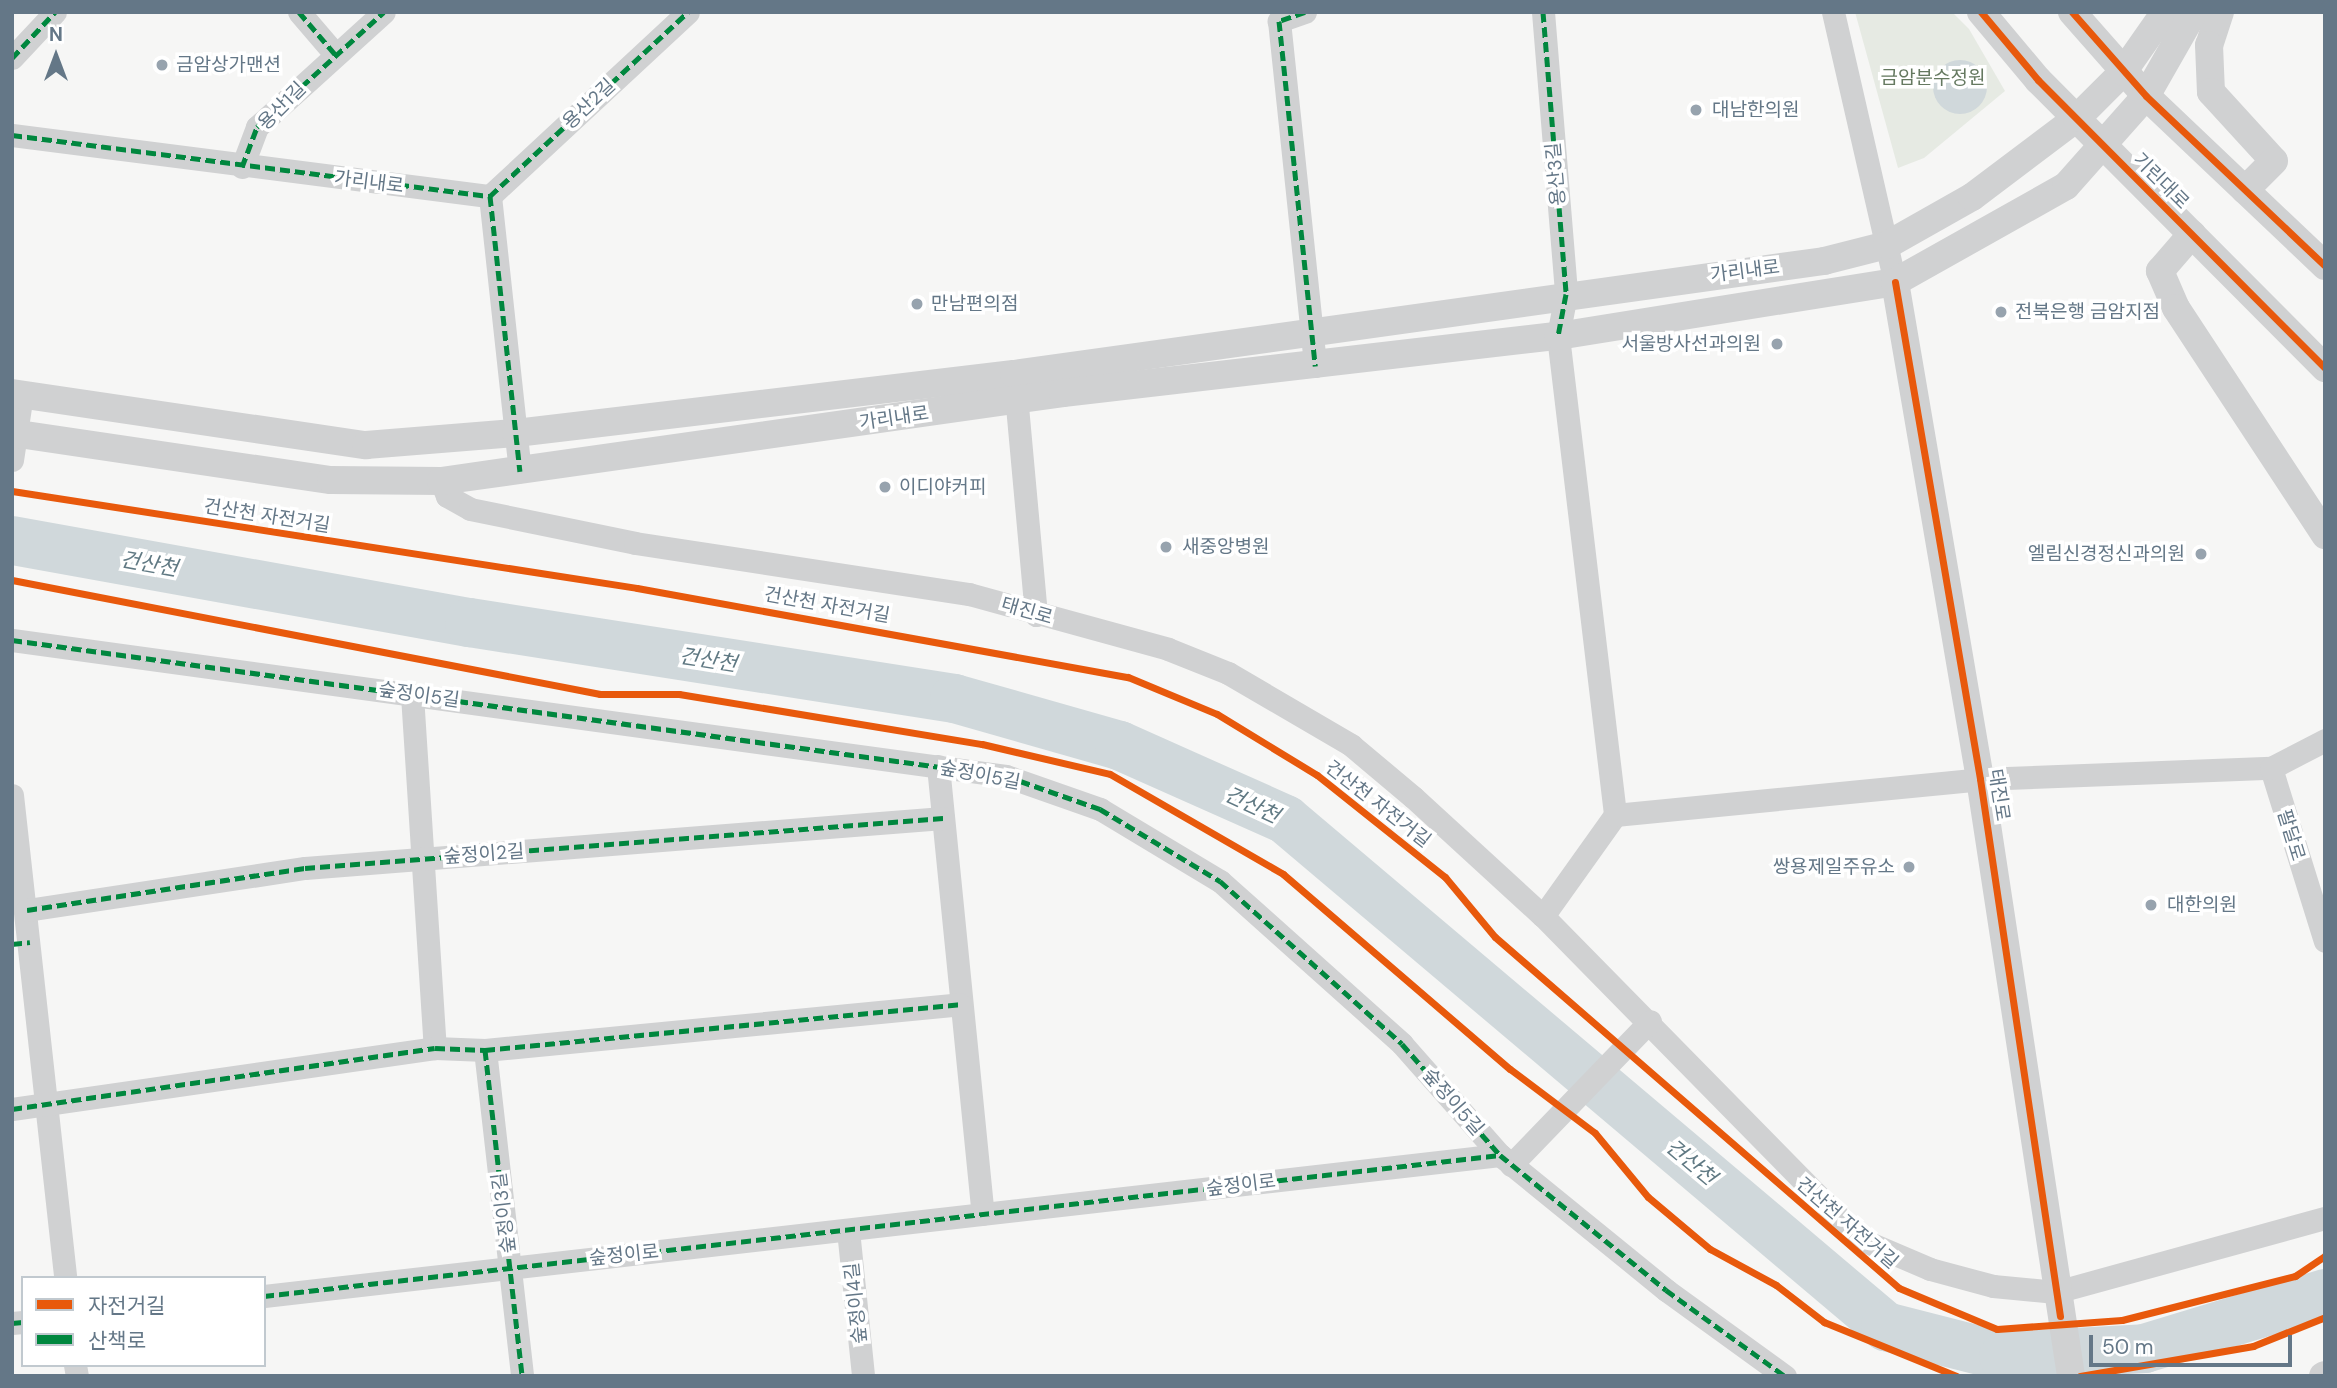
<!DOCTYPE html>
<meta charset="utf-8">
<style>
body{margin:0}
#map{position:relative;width:2337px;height:1388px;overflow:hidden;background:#f6f6f5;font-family:"DM Sans","Noto Sans KR",sans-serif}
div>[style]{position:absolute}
.green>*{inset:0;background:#e6eae3}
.water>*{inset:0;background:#d0d8db}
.round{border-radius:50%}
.river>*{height:49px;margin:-24.5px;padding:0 24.5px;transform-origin:24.5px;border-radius:24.5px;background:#d0d8db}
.minor>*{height:23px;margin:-11.5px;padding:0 11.5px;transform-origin:11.5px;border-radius:11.5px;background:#d0d1d2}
.tertiary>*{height:28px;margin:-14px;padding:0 14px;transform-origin:14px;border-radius:14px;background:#d0d1d2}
.quiet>*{height:5px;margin-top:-2.5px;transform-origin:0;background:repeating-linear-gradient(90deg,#00873e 0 10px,transparent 0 15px)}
.cycleway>*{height:7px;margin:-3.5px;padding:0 3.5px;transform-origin:3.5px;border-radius:3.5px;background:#e8590c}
.dots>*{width:19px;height:19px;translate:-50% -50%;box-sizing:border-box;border:4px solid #fff;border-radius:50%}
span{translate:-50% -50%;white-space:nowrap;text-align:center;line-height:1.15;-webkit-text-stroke:7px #fff;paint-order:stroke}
.poi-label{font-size:19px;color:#647787}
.left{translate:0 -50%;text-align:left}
.right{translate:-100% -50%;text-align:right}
.park-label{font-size:19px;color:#657960}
.street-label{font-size:19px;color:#647787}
.water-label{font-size:21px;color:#607983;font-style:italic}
.frame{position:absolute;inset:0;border:14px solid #647787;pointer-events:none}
.legend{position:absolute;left:21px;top:1276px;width:245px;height:91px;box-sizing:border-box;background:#fff;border:2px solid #c1c9cf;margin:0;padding:9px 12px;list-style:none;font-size:21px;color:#647787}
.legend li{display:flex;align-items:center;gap:14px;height:35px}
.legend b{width:35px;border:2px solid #c1c9cf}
.north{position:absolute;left:21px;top:21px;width:70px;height:70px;-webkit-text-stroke:5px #fff;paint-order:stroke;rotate:0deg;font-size:19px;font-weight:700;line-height:28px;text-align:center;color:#647787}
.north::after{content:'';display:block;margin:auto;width:24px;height:32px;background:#647787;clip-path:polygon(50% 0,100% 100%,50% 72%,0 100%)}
.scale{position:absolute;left:2089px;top:1335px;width:203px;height:32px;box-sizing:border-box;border:4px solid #647787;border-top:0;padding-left:9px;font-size:21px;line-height:24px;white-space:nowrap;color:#647787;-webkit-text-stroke:5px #fff;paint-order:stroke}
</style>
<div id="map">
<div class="green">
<div style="clip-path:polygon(1855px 12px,1952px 12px,1969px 29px,2005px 91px,1924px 158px,1898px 168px)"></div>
</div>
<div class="water">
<div class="round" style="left:1933px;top:60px;width:54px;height:54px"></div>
</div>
<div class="river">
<div style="left:12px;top:540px;width:464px;rotate:10.2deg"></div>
<div style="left:469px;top:622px;width:491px;rotate:8.9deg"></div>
<div style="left:954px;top:698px;width:172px;rotate:15.9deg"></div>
<div style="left:1119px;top:745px;width:182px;rotate:24deg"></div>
<div style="left:1285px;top:819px;width:786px;rotate:40.2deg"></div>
<div style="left:1885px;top:1326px;width:122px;rotate:14.3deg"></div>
<div style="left:2003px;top:1356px;width:141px;rotate:-3.2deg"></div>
<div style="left:2144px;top:1348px;width:189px;rotate:-16.9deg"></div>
</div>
<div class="minor">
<div style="left:299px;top:12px;width:55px;rotate:49.4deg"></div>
<div style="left:1305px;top:12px;width:28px;rotate:161deg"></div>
<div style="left:1279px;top:21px;width:347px;rotate:84deg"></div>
<div style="left:1543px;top:12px;width:283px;rotate:85.3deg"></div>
<div style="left:1566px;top:294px;width:43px;rotate:100.8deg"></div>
<div style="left:1558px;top:336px;width:482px;rotate:83.2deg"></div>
<div style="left:1833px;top:12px;width:277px;rotate:77.1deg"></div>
<div style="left:12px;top:58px;width:63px;rotate:-46.9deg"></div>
<div style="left:12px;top:135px;width:482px;rotate:7.3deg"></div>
<div style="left:490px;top:196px;width:277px;rotate:83.8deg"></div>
<div style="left:242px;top:167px;width:43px;rotate:-69.4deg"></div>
<div style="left:257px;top:127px;width:171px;rotate:-42.2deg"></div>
<div style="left:490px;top:196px;width:270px;rotate:-42.9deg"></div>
<div style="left:1015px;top:384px;width:232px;rotate:84.8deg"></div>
<div style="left:12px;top:460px;width:67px;rotate:-81.4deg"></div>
<div style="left:441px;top:481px;width:16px;rotate:68deg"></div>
<div style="left:447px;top:496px;width:26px;rotate:29deg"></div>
<div style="left:470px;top:509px;width:168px;rotate:11.6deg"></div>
<div style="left:635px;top:543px;width:338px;rotate:8.7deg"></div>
<div style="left:969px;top:594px;width:206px;rotate:15.4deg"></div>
<div style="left:1168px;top:649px;width:65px;rotate:21.8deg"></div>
<div style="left:1228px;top:673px;width:143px;rotate:30.3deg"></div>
<div style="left:1351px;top:745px;width:81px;rotate:40deg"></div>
<div style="left:1413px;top:797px;width:176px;rotate:42.5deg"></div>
<div style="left:1543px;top:916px;width:453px;rotate:45.5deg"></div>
<div style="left:1860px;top:1239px;width:76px;rotate:23.2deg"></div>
<div style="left:1930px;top:1269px;width:65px;rotate:15.1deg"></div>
<div style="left:1993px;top:1286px;width:63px;rotate:5.4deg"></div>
<div style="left:2056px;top:1292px;width:279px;rotate:-15.4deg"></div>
<div style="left:12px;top:640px;width:1003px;rotate:7.79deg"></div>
<div style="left:1006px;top:776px;width:100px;rotate:19.3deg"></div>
<div style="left:1100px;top:809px;width:140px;rotate:31deg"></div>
<div style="left:1220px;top:881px;width:244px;rotate:41.8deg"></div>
<div style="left:1402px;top:1044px;width:148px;rotate:48.6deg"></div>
<div style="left:1500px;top:1155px;width:214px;rotate:39.1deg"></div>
<div style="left:1666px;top:1290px;width:147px;rotate:35.9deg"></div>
<div style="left:412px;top:695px;width:354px;rotate:86.3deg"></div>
<div style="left:938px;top:766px;width:450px;rotate:84.3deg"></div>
<div style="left:2271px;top:768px;width:181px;rotate:72.7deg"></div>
<div style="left:12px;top:795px;width:486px;rotate:83.7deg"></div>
<div style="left:27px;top:910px;width:281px;rotate:-8.6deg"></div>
<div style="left:305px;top:868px;width:640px;rotate:-4.48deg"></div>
<div style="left:1543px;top:916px;width:124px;rotate:-54.5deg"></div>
<div style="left:1615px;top:815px;width:367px;rotate:-5.6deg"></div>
<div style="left:1980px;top:779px;width:291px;rotate:-2.2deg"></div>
<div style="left:2271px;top:768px;width:61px;rotate:-27.4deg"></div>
<div style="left:485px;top:1050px;width:328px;rotate:83.5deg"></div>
<div style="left:12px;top:1109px;width:427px;rotate:-8.2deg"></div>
<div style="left:435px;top:1048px;width:50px;rotate:2.3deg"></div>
<div style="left:485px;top:1050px;width:477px;rotate:-5.5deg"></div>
<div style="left:1511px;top:1165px;width:200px;rotate:-46deg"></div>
<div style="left:848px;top:1230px;width:147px;rotate:84.1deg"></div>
<div style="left:264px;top:1296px;width:1244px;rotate:-6.51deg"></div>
<div style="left:12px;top:1323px;width:11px;rotate:-5deg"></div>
<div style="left:75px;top:1365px;width:11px;rotate:80deg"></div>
</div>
<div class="tertiary">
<div style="left:1981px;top:12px;width:89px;rotate:50deg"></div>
<div style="left:2038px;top:80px;width:407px;rotate:45.1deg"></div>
<div style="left:2072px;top:12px;width:112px;rotate:48.6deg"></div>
<div style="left:2146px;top:96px;width:247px;rotate:43.5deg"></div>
<div style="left:2220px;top:12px;width:35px;rotate:108deg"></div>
<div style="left:2209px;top:45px;width:47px;rotate:87.6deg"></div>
<div style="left:2211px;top:92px;width:93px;rotate:47.6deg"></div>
<div style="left:2274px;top:161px;width:41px;rotate:135deg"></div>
<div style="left:2192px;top:234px;width:49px;rotate:130.9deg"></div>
<div style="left:2160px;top:271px;width:40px;rotate:66.6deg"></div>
<div style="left:2176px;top:308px;width:272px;rotate:56.7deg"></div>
<div style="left:1895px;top:282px;width:504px;rotate:80.29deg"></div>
<div style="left:1980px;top:779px;width:604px;rotate:81.33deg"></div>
<div style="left:12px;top:393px;width:358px;rotate:8.4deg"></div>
<div style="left:366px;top:445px;width:150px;rotate:-4.6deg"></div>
<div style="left:516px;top:433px;width:501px;rotate:-6.76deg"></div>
<div style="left:1014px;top:374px;width:818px;rotate:-7.94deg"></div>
<div style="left:1824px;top:261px;width:65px;rotate:-14.3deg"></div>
<div style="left:1887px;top:245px;width:98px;rotate:-29.5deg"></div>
<div style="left:1972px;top:197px;width:131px;rotate:-37deg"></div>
<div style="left:2077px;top:118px;width:65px;rotate:-45deg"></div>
<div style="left:2123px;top:72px;width:73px;rotate:-55deg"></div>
<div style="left:12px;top:433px;width:322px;rotate:8.4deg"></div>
<div style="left:331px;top:480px;width:110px;rotate:0.5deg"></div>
<div style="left:441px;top:481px;width:628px;rotate:-8.05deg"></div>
<div style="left:1063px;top:393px;width:498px;rotate:-6.6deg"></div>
<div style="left:1558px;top:336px;width:341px;rotate:-9.1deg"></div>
<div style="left:1895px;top:282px;width:196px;rotate:-29.3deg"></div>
<div style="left:2066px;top:186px;width:120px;rotate:-48.4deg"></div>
<div style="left:2146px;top:96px;width:97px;rotate:-60.3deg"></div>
<div style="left:2323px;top:1376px;width:2px;rotate:-27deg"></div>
</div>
<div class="quiet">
<div style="left:299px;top:12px;width:55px;rotate:49.4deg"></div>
<div style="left:1305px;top:12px;width:28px;rotate:161deg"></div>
<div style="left:1279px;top:21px;width:347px;rotate:84deg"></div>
<div style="left:1543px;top:12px;width:283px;rotate:85.3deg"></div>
<div style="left:1566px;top:294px;width:43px;rotate:100.8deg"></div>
<div style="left:12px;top:58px;width:63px;rotate:-46.9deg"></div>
<div style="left:12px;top:135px;width:482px;rotate:7.3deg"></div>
<div style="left:490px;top:196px;width:277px;rotate:83.8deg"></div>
<div style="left:242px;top:167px;width:43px;rotate:-69.4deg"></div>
<div style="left:257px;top:127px;width:171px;rotate:-42.2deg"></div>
<div style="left:490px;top:196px;width:270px;rotate:-42.9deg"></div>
<div style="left:12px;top:640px;width:1003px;rotate:7.79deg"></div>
<div style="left:1006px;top:776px;width:100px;rotate:19.3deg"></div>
<div style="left:1100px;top:809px;width:140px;rotate:31deg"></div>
<div style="left:1220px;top:881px;width:244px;rotate:41.8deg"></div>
<div style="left:1402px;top:1044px;width:148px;rotate:48.6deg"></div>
<div style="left:1500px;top:1155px;width:214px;rotate:39.1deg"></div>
<div style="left:1666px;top:1290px;width:147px;rotate:35.9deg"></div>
<div style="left:27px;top:910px;width:281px;rotate:-8.6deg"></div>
<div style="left:305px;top:868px;width:640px;rotate:-4.48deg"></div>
<div style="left:12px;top:944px;width:18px;rotate:-6deg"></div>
<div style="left:485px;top:1050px;width:328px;rotate:83.5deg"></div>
<div style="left:12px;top:1109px;width:427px;rotate:-8.2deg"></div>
<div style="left:435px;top:1048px;width:50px;rotate:2.3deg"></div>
<div style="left:485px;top:1050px;width:477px;rotate:-5.5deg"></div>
<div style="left:264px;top:1296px;width:1244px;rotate:-6.51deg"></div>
<div style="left:12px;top:1323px;width:11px;rotate:-5deg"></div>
</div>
<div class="cycleway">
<div style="left:1981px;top:12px;width:89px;rotate:50deg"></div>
<div style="left:2038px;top:80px;width:407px;rotate:45.1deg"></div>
<div style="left:2072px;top:12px;width:112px;rotate:48.6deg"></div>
<div style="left:2146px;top:96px;width:247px;rotate:43.5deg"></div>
<div style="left:1895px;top:282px;width:504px;rotate:80.29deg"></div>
<div style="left:1980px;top:779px;width:543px;rotate:81.53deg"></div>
<div style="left:12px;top:491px;width:632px;rotate:8.82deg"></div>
<div style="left:637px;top:588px;width:499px;rotate:10.3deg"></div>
<div style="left:1128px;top:677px;width:96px;rotate:22.6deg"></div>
<div style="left:1217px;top:714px;width:117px;rotate:31.4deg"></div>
<div style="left:1317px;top:775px;width:164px;rotate:38.6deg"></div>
<div style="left:1445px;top:877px;width:78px;rotate:50.2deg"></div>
<div style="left:1495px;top:937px;width:535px;rotate:40.98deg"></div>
<div style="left:1899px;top:1288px;width:106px;rotate:22.7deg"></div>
<div style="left:1997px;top:1329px;width:125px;rotate:-4.1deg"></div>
<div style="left:2122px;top:1320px;width:179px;rotate:-14.3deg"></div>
<div style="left:2295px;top:1276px;width:36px;rotate:-34deg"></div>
<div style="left:12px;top:580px;width:599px;rotate:10.97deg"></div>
<div style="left:600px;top:694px;width:79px"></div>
<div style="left:679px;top:694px;width:307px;rotate:9.4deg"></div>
<div style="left:982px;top:744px;width:131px;rotate:13.2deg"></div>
<div style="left:1110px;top:774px;width:200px;rotate:30deg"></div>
<div style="left:1283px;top:874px;width:299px;rotate:40.7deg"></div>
<div style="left:1510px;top:1069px;width:106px;rotate:37deg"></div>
<div style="left:1595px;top:1133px;width:83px;rotate:50.4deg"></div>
<div style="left:1648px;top:1197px;width:81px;rotate:40deg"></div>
<div style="left:1710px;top:1249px;width:75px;rotate:28.6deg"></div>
<div style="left:1776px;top:1285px;width:61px;rotate:37.6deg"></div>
<div style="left:1824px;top:1322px;width:143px;rotate:22.2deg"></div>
<div style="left:2080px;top:1376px;width:176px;rotate:-9.8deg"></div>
<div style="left:2253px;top:1346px;width:78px;rotate:-21.9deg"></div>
</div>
<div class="dots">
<div style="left:162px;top:65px;background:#97a3ae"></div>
<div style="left:1696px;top:110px;background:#97a3ae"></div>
<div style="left:917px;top:304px;background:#97a3ae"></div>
<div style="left:2001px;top:312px;background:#97a3ae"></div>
<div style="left:1777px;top:344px;background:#97a3ae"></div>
<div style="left:885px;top:487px;background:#97a3ae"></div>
<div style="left:1166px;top:547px;background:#97a3ae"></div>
<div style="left:2201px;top:554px;background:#97a3ae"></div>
<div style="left:1909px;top:867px;background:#97a3ae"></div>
<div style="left:2151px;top:905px;background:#97a3ae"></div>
</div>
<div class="poi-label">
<span class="left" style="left:176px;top:65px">금암상가맨션</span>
<span class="left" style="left:1712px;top:110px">대남한의원</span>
<span class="left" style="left:931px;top:304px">만남편의점</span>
<span class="left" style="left:2015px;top:312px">전북은행 금암지점</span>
<span class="right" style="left:1761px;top:344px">서울방사선과의원</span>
<span class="left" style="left:899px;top:487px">이디야커피</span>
<span class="left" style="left:1182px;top:547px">새중앙병원</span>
<span class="right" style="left:2185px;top:554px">엘림신경정신과의원</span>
<span class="right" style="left:1895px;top:867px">쌍용제일주유소</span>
<span class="left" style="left:2167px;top:905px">대한의원</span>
</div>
<div class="park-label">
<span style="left:1933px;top:78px">금암분수정원</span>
</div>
<div class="street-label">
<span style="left:589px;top:104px;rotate:-43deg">용산2길</span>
<span style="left:282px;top:106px;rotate:-45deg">용산1길</span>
<span style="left:1556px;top:174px;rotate:-95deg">용산3길</span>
<span style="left:2161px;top:181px;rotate:45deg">기린대로</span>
<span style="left:369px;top:182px;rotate:7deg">가리내로</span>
<span style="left:1745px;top:271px;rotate:-7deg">가리내로</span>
<span style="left:894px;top:418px;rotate:-8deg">가리내로</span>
<span style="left:267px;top:516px;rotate:9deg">건산천 자전거길</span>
<span style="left:827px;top:605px;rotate:10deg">건산천 자전거길</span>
<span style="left:1027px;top:611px;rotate:16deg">태진로</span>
<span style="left:419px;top:695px;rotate:8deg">숲정이5길</span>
<span style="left:980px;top:775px;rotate:11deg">숲정이5길</span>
<span style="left:1999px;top:795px;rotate:81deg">태진로</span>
<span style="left:1378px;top:804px;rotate:38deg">건산천 자전거길</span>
<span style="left:2291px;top:835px;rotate:73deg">팔달로</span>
<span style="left:484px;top:854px;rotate:-4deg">숲정이2길</span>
<span style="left:1453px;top:1102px;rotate:49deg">숲정이5길</span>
<span style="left:1241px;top:1185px;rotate:-7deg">숲정이로</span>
<span style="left:504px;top:1213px;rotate:-97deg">숲정이3길</span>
<span style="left:1847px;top:1223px;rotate:41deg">건산천 자전거길</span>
<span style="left:624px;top:1255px;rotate:-6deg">숲정이로</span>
<span style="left:856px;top:1303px;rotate:-96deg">숲정이4길</span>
</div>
<div class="water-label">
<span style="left:149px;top:564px;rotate:10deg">건산천</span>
<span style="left:708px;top:660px;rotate:9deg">건산천</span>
<span style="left:1252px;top:805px;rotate:25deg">건산천</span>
<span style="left:1691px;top:1162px;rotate:40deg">건산천</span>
</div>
<div class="frame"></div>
<ul class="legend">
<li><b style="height:9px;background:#e8590c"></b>자전거길</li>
<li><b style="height:9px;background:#00873e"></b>산책로</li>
</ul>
<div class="north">N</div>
<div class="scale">50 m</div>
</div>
